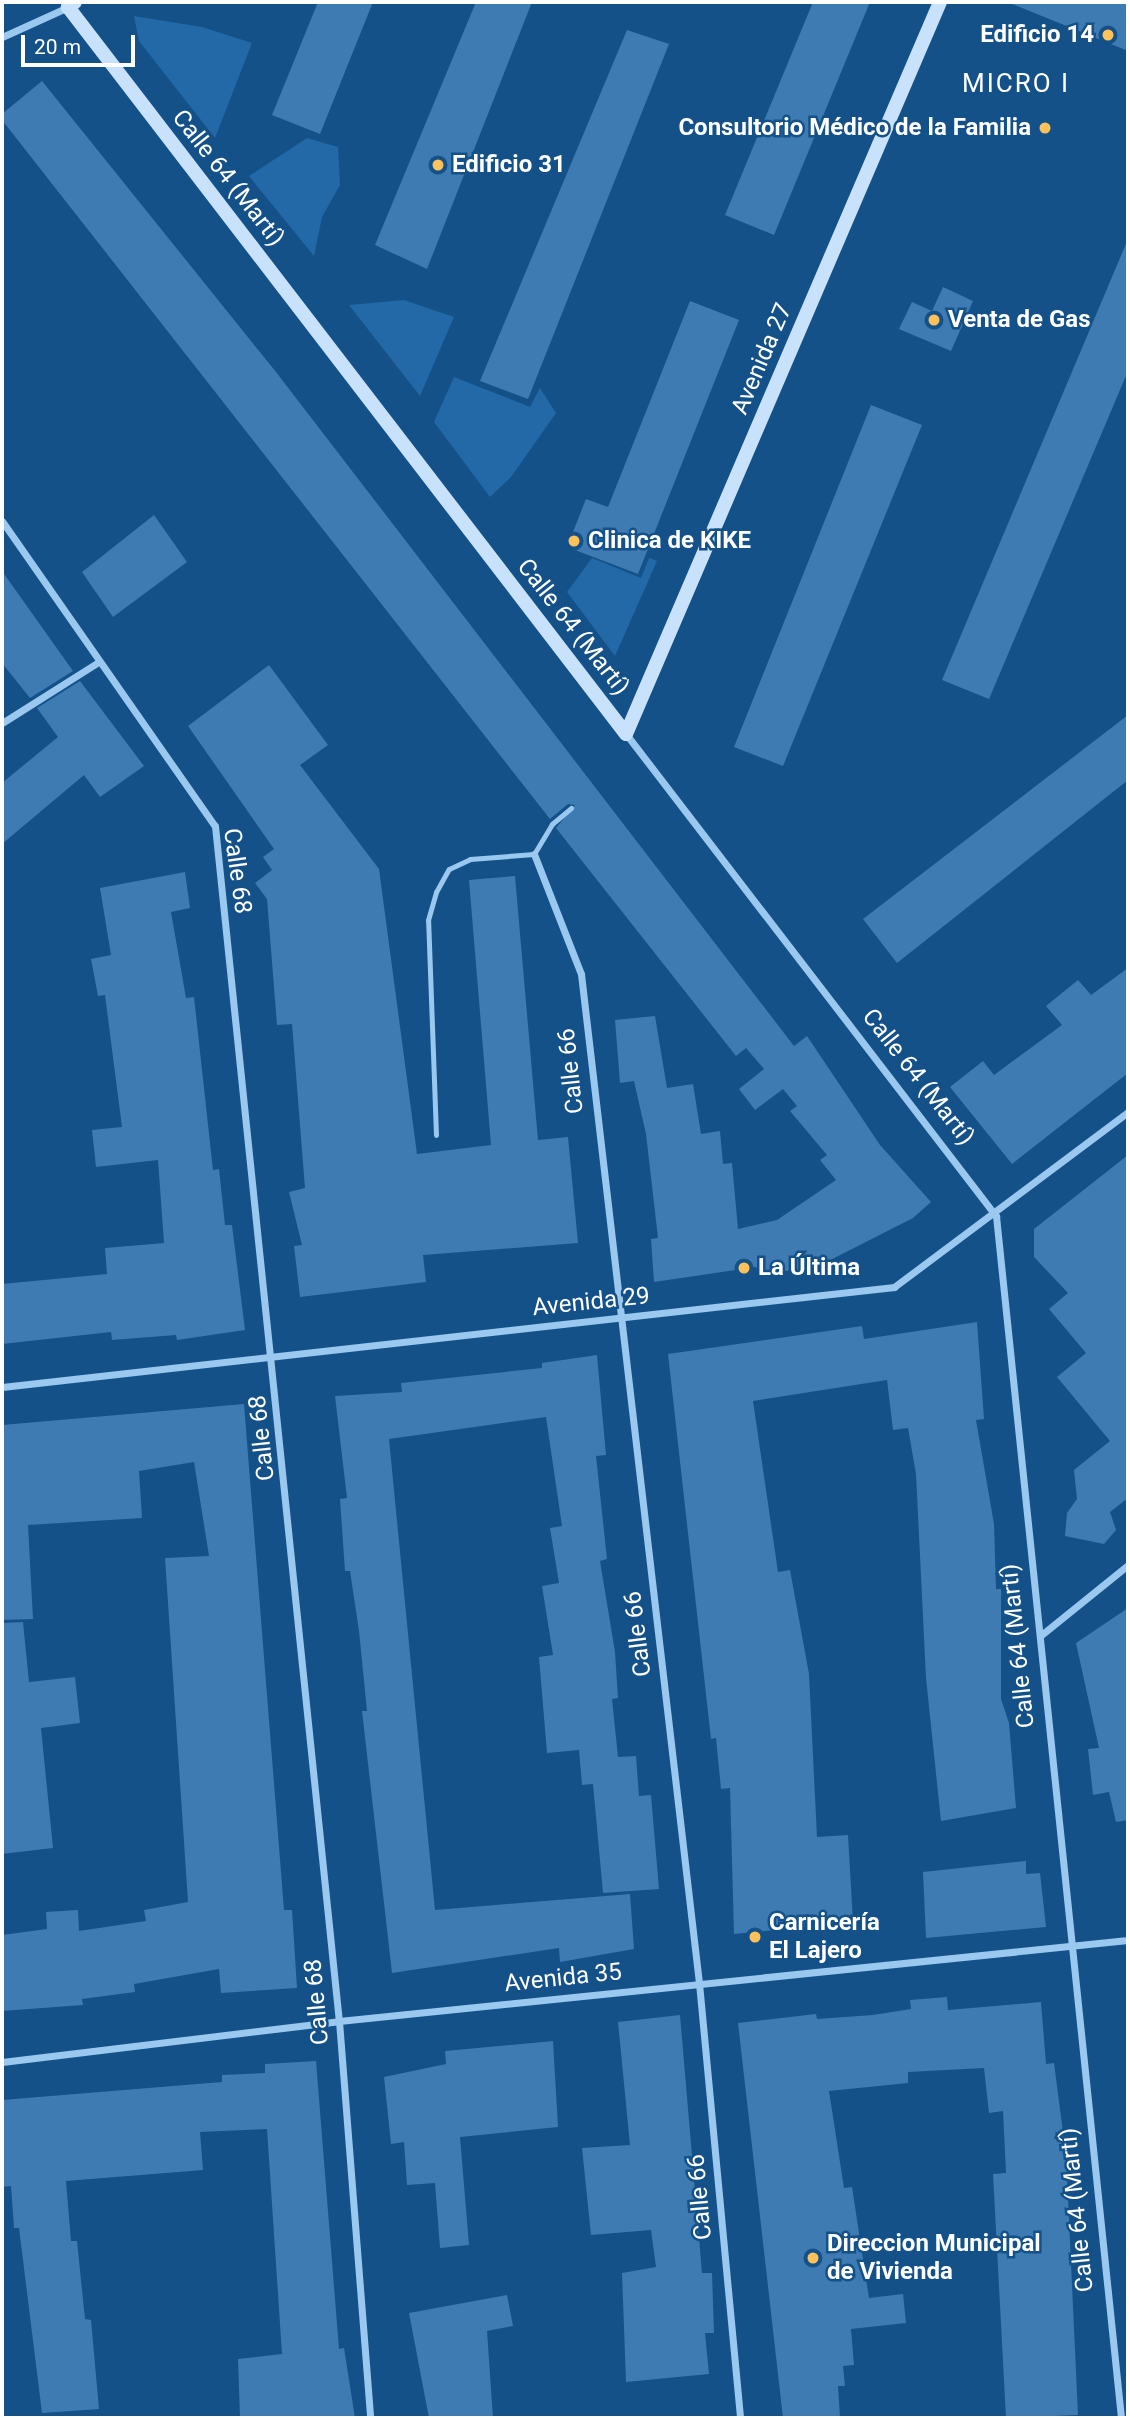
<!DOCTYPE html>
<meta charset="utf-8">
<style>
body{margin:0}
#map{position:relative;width:1130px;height:2420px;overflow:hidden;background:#145189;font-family:Roboto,sans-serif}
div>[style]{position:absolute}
.green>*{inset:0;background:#2369a7}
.building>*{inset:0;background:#3d7bb2}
.lane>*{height:5px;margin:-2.5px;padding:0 2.5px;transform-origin:2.5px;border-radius:2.5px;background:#9ac8ef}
.street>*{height:7px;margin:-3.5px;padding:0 3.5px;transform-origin:3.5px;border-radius:3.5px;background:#9ac8ef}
.secondary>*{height:14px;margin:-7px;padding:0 7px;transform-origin:7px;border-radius:7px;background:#c8e2fb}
.dots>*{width:19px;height:19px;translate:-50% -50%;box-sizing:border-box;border:4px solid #145189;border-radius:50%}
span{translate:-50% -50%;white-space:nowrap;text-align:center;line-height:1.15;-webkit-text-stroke:5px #145189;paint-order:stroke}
.poi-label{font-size:24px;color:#fff;font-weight:700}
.right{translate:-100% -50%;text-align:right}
.left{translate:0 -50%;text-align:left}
.street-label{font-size:24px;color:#fff}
.neighbourhood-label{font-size:26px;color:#fff;letter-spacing:2px}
.frame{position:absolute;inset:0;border:4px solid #fff;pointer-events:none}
.scale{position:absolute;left:21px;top:35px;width:114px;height:32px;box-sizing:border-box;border:4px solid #fff;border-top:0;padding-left:9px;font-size:21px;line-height:24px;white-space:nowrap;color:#fff;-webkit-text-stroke:5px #145189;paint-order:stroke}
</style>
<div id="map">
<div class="green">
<div style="clip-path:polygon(134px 16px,202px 27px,252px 43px,215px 138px,139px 41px)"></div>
<div style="clip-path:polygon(307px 138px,338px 147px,340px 185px,322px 217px,314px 256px,249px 176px)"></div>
<div style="clip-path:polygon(404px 300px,454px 317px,420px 396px,349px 305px)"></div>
<div style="clip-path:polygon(454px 377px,530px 407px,540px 388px,556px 413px,511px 477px,490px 497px,434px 422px)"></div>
<div style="clip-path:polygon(592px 558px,641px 578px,649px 558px,657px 561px,615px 656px,567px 592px)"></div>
</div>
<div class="building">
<div style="clip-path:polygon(318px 2px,373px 2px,320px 134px,272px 115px)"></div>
<div style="clip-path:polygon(476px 2px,532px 2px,427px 269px,375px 245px)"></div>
<div style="clip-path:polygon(813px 2px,870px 2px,774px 235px,725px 215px)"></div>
<div style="clip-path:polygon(1128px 2px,1128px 51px,1010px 3px,1010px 2px)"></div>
<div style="clip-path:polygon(627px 30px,669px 44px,528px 399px,480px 381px)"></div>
<div style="clip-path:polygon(42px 81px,276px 372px,794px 1046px,807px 1036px,880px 1145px,931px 1202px,913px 1218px,797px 1277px,793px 1270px,760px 1274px,756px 1267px,654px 1282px,651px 1239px,658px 1238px,646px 1134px,634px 1081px,620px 1083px,615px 1020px,655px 1016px,667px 1088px,693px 1084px,701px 1134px,720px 1131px,723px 1164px,732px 1163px,738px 1229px,777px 1220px,836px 1180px,820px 1160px,827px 1155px,790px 1111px,797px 1106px,783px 1089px,755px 1110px,739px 1089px,764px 1069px,746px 1048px,736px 1056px,556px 828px,575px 805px,568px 804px,550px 819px,2px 120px,2px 114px)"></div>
<div style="clip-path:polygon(1128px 239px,1128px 371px,989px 699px,942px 680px)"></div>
<div style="clip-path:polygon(943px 287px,973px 301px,951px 351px,899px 329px,912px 302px,932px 311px)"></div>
<div style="clip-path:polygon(690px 301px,739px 320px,638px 574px,567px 547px,586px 499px,608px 507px)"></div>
<div style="clip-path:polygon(871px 405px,922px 425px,783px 766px,734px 747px)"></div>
<div style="clip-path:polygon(154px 515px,187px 562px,113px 617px,82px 572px)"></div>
<div style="clip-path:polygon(2px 571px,73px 671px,30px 698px,2px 663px)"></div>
<div style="clip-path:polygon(269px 665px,328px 745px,300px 765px,379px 869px,417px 1154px,491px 1145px,469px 880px,515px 876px,538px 1140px,568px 1137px,578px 1243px,423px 1255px,426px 1282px,300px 1297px,294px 1246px,302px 1245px,289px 1192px,305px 1188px,292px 1024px,277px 1025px,267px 899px,255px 883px,272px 870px,263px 857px,274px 849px,188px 726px)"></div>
<div style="clip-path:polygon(80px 681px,144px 766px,100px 797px,84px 775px,2px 844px,2px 783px,58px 737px,37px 708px)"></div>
<div style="clip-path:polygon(1128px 715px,1128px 780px,897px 963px,863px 919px)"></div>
<div style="clip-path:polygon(185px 872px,190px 908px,171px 912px,186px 998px,194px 997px,213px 1170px,219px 1169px,225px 1225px,232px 1225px,245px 1330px,177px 1340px,176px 1335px,112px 1340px,111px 1332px,2px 1344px,2px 1284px,107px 1274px,105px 1248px,164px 1243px,158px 1160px,96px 1167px,92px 1130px,122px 1127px,105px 995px,98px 996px,91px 959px,111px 955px,100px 888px)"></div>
<div style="clip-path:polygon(1128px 968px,1128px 1073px,1012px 1164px,950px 1087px,983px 1061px,994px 1075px,1062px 1025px,1046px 1006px,1078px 980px,1091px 995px)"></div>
<div style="clip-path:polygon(1128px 1155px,1128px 1498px,1110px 1512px,1116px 1530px,1104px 1544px,1065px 1536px,1067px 1513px,1077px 1499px,1074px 1470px,1110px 1441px,1057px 1377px,1086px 1353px,1049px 1309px,1068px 1293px,1034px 1257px,1034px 1229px)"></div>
<div style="clip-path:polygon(977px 1322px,984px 1419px,976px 1420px,994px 1524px,996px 1589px,1001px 1589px,1001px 1699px,1009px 1723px,1016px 1808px,941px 1821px,926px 1678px,916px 1474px,908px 1428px,893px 1430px,887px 1380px,753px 1401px,778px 1572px,790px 1570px,809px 1674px,817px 1837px,848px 1835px,853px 1922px,734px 1934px,730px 1788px,721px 1789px,716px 1738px,711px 1739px,668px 1354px,862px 1326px,864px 1339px)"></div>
<div style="clip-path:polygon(597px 1355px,606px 1455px,596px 1456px,607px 1559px,600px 1561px,615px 1652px,618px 1698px,612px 1699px,618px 1757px,636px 1756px,639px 1796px,651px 1795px,659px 1889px,603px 1893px,593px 1784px,582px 1785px,579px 1750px,547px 1753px,539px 1657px,553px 1655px,542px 1586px,559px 1583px,550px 1528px,562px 1526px,546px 1417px,389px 1439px,435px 1910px,630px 1894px,634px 1949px,560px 1962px,559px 1948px,392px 1973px,362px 1711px,367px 1711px,359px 1631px,350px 1571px,345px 1571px,340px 1499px,347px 1498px,335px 1396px,402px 1392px,401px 1383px,542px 1368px,542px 1363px)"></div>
<div style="clip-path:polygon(244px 1404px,284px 1910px,292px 1910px,297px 1988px,221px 1993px,219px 1969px,134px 1984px,135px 1992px,82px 1999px,83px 2005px,2px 2011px,2px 1935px,47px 1929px,46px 1912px,78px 1910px,79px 1931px,146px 1921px,144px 1910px,188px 1902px,165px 1558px,209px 1556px,194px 1462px,139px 1471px,142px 1518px,28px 1525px,33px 1619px,2px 1620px,2px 1425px)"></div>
<div style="clip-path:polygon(1128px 1608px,1128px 1820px,1116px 1822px,1109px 1792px,1093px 1795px,1088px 1749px,1099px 1748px,1076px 1643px)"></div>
<div style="clip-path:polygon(23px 1622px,29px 1682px,75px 1677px,80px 1723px,41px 1728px,53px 1848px,2px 1854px,2px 1623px)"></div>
<div style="clip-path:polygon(1026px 1861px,1026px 1874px,1040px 1873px,1046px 1927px,926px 1938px,923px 1872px)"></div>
<div style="clip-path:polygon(947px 1997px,948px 2010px,1041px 2002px,1046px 2064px,1054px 2063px,1066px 2155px,1078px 2415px,1006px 2418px,993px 2174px,1006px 2173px,1003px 2111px,989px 2113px,984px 2068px,908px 2072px,908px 2083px,829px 2091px,844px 2188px,852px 2187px,869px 2298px,903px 2294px,906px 2323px,851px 2329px,854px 2365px,843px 2366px,845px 2386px,838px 2386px,840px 2418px,783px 2418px,738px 2023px,816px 2014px,817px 2019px,873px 2015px,911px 2009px,910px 2000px)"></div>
<div style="clip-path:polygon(680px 2015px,702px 2273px,712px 2273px,714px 2333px,705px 2333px,709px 2374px,626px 2382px,622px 2273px,656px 2267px,651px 2230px,591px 2235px,582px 2148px,630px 2145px,618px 2022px)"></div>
<div style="clip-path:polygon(553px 2041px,558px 2127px,460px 2137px,469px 2245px,440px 2248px,435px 2183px,407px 2185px,404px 2142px,391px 2144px,384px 2077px,446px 2064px,445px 2051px)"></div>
<div style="clip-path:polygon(316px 2061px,339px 2349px,344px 2348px,355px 2418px,240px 2418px,238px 2359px,282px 2354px,267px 2129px,200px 2132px,203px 2170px,66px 2181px,71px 2241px,77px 2241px,85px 2319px,91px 2320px,99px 2409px,42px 2413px,19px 2228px,14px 2228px,11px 2186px,2px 2187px,2px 2100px,222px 2082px,222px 2075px,265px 2073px,265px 2064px)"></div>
<div style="clip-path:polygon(507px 2295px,513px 2326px,487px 2331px,493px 2418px,429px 2418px,409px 2313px)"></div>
</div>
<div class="lane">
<div style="left:436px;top:1135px;width:215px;rotate:-92.1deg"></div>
<div style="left:428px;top:920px;width:29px;rotate:-74deg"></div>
<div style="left:436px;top:892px;width:26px;rotate:-61deg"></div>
<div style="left:449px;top:869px;width:23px;rotate:-25deg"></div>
<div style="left:470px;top:859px;width:64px;rotate:-4.5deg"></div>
<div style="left:534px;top:854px;width:35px;rotate:-59deg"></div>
<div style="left:552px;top:824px;width:25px;rotate:-40deg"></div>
</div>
<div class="street">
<div style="left:2px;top:37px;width:72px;rotate:-24.4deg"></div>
<div style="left:2px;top:521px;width:372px;rotate:55.1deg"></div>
<div style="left:215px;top:826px;width:1201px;rotate:84.08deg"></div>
<div style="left:339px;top:2021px;width:398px;rotate:85.5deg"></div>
<div style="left:2px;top:723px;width:112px;rotate:-32.3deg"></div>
<div style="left:626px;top:734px;width:608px;rotate:52.49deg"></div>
<div style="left:996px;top:1216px;width:1208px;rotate:84.06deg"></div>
<div style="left:534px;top:854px;width:129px;rotate:68.6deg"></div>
<div style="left:581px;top:974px;width:1016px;rotate:83.33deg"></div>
<div style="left:699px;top:1983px;width:437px;rotate:84.6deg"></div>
<div style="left:2px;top:1387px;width:898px;rotate:-6.4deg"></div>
<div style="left:894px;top:1287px;width:292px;rotate:-36.8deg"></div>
<div style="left:1040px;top:1636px;width:113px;rotate:-38.9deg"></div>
<div style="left:2px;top:2062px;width:339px;rotate:-6.9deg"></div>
<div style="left:339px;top:2021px;width:793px;rotate:-5.86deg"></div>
</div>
<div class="secondary">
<div style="left:75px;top:2px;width:9px;rotate:144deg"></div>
<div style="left:68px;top:7px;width:916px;rotate:52.49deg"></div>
<div style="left:626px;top:734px;width:797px;rotate:-66.78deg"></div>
</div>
<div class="dots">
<div style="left:1108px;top:35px;background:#ffc159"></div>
<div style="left:1045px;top:128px;background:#ffc159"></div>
<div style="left:438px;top:165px;background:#ffc159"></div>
<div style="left:934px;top:320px;background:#ffc159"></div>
<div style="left:574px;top:541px;background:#ffc159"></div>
<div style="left:744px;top:1268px;background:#ffc159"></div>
<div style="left:755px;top:1937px;background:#ffc159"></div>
<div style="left:813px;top:2258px;background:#ffc159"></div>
</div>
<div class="poi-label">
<span class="right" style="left:1094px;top:35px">Edificio 14</span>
<span class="right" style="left:1031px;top:128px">Consultorio Médico de la Familia</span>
<span class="left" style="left:452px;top:165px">Edificio 31</span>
<span class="left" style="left:948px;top:320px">Venta de Gas</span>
<span class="left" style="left:588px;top:541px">Clinica de KIKE</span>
<span class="left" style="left:758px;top:1268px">La Última</span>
<span class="left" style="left:769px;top:1937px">Carnicería<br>El Lajero</span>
<span class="left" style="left:827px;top:2258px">Direccion Municipal<br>de Vivienda</span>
</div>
<div class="street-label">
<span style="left:228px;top:178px;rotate:52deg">Calle 64 (Martí)</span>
<span style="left:762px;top:359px;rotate:-67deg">Avenida 27</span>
<span style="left:573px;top:627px;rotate:52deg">Calle 64 (Martí)</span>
<span style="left:237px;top:871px;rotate:82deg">Calle 68</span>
<span style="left:571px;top:1071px;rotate:-96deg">Calle 66</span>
<span style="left:918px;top:1077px;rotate:52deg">Calle 64 (Martí)</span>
<span style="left:591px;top:1302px;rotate:-6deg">Avenida 29</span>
<span style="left:262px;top:1438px;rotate:-96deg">Calle 68</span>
<span style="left:638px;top:1634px;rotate:-97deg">Calle 66</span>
<span style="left:1018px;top:1646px;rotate:-96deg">Calle 64 (Martí)</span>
<span style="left:563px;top:1978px;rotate:-6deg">Avenida 35</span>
<span style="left:317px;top:2002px;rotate:-95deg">Calle 68</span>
<span style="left:700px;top:2197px;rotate:-95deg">Calle 66</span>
<span style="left:1077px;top:2210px;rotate:-96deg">Calle 64 (Martí)</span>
</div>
<div class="neighbourhood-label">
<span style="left:1016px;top:84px">MICRO I</span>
</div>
<div class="frame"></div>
<div class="scale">20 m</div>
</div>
